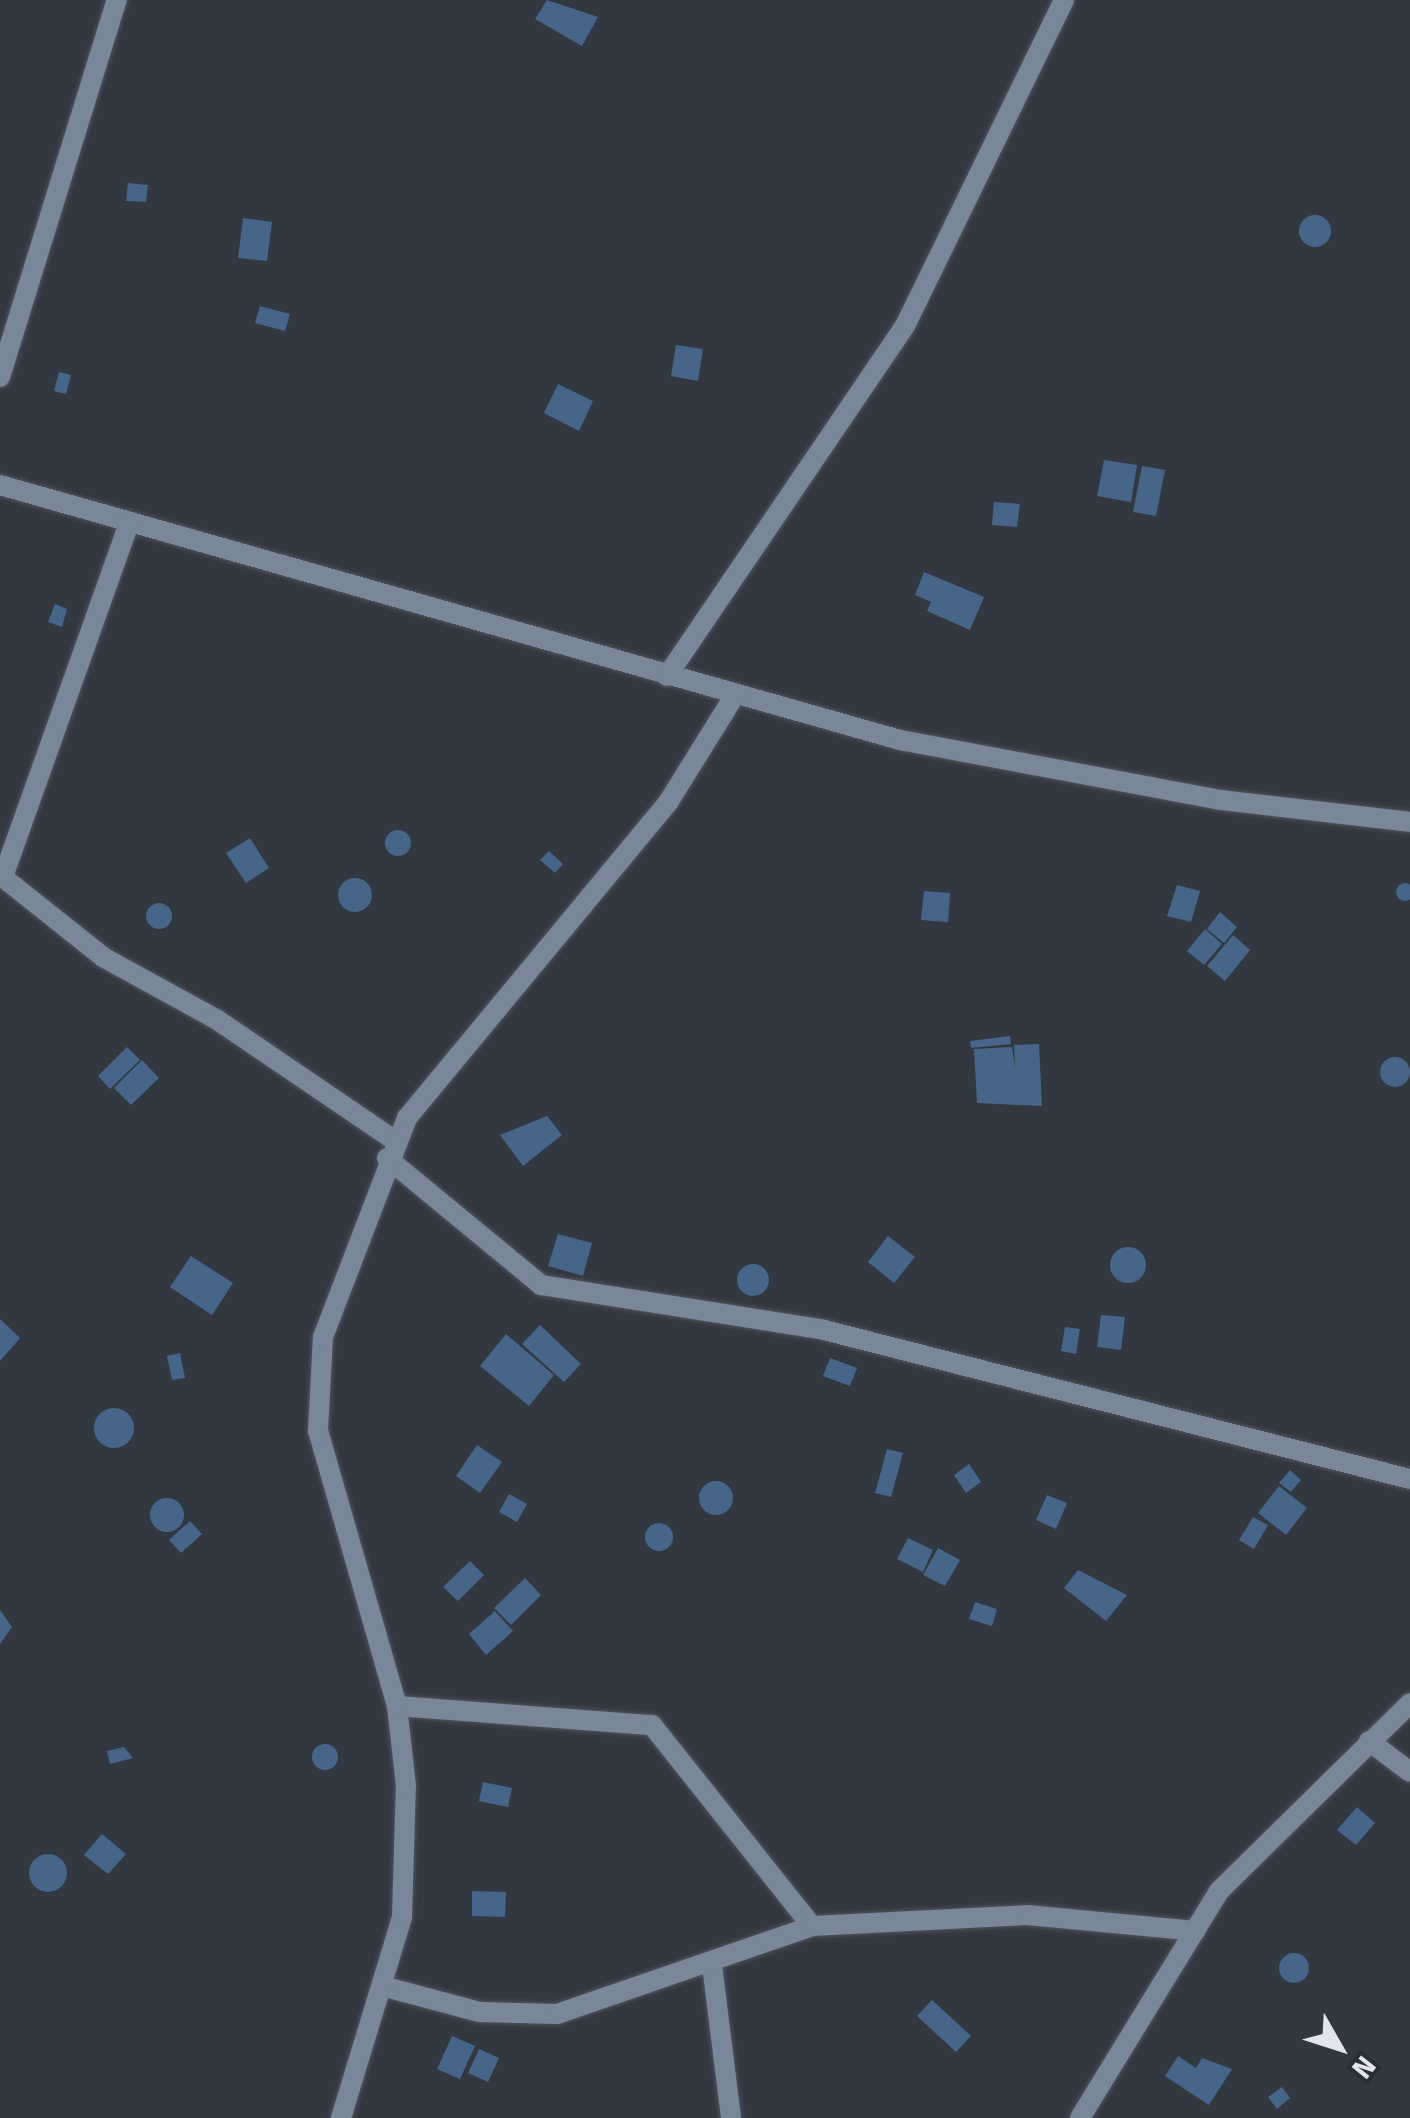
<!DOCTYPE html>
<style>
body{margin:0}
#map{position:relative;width:1410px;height:2118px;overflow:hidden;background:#323840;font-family:"Fira Sans",sans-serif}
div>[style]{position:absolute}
.building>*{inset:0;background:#466589}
.round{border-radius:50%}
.roads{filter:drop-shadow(0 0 2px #4e545b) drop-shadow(0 0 2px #4e545b)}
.minor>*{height:20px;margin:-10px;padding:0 10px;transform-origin:10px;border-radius:10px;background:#798798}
span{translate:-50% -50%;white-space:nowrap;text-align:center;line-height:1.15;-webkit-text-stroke:9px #282e35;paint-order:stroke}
.north{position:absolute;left:1290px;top:1998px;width:100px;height:100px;-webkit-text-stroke:8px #282e35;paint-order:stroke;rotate:129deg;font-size:28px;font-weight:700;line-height:40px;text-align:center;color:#e2e6eb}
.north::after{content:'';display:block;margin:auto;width:35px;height:45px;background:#e2e6eb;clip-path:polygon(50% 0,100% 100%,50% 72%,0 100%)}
</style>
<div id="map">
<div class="building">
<div style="clip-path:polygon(547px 0,598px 17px,582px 46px,535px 19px)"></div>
<div style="clip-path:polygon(128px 183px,148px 185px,146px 202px,126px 201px)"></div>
<div class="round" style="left:1299px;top:215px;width:32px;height:32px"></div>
<div style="clip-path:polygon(243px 218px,272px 222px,267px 261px,238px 258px)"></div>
<div style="clip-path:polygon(260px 306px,290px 314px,285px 331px,255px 323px)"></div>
<div style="clip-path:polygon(676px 345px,703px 349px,698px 381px,671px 376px)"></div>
<div style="clip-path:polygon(59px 372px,71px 375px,66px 394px,54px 391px)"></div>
<div style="clip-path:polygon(558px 384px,593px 401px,579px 431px,544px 413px)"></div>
<div style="clip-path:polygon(1104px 460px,1137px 465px,1131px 502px,1097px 496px)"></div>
<div style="clip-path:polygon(1142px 466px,1165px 470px,1156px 516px,1133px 512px)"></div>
<div style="clip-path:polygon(994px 502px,1020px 504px,1017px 527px,992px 525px)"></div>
<div style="clip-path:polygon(924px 572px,984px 597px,970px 630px,927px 611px,931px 602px,915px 595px)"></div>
<div style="clip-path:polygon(55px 604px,67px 609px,62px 627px,48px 622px)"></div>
<div class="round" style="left:385px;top:830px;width:26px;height:26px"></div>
<div style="clip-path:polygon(250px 838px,269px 868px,246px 883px,226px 853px)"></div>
<div style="clip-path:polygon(549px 851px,563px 864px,555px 873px,540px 860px)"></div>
<div class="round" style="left:338px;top:878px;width:34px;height:34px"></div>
<div class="round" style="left:1396px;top:883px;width:18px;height:18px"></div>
<div style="clip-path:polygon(1177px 885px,1200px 891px,1191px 922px,1167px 916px)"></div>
<div style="clip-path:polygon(924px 891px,950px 893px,948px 922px,921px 920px)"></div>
<div class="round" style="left:146px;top:903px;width:26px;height:26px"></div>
<div style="clip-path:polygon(1220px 912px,1237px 927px,1224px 943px,1207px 929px)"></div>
<div style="clip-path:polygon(1205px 929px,1222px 944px,1204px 965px,1187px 951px)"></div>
<div style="clip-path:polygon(1233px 935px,1250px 950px,1225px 981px,1207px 966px)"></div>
<div style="clip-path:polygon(1010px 1036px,1011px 1044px,971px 1048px,970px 1041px)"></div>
<div style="clip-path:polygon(1039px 1044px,1042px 1106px,977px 1103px,974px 1049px,1012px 1047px,1015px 1068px,1014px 1045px)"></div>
<div style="clip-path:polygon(127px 1047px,140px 1060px,110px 1089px,98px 1076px)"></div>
<div class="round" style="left:1380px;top:1057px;width:30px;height:30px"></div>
<div style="clip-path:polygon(142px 1060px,159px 1078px,131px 1105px,114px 1088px)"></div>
<div style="clip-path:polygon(547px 1116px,562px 1135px,523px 1166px,500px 1135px)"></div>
<div style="clip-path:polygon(558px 1234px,592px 1243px,583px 1276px,548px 1266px)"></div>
<div style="clip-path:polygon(888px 1236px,915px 1257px,894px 1283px,868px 1262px)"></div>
<div class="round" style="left:1110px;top:1247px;width:36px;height:36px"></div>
<div style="clip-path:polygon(191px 1256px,233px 1283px,212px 1315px,170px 1287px)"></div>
<div class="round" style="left:737px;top:1264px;width:32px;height:32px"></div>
<div style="clip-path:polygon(1101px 1315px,1125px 1317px,1121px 1350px,1097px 1347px)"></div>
<div style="clip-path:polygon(0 1319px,20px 1338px,0 1361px)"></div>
<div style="clip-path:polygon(540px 1325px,581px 1364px,564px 1382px,522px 1344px)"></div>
<div style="clip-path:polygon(1065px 1327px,1080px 1329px,1076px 1354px,1061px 1351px)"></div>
<div style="clip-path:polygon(506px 1334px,554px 1375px,529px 1406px,480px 1366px)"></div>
<div style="clip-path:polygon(180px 1353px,185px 1378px,172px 1380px,167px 1356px)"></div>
<div style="clip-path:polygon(830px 1358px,857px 1368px,850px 1386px,823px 1376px)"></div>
<div class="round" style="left:94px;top:1408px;width:40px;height:40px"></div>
<div style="clip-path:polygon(477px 1445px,502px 1462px,480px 1493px,456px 1476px)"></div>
<div style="clip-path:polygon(887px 1449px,903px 1453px,891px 1497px,875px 1493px)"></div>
<div style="clip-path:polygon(969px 1464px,981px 1482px,966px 1493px,954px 1475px)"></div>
<div style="clip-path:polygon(1290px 1470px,1301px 1480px,1291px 1492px,1279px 1483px)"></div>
<div class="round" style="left:699px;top:1481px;width:34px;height:34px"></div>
<div style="clip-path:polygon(1279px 1486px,1307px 1508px,1286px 1535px,1258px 1513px)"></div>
<div style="clip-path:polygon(509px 1494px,527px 1504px,517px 1522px,499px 1512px)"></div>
<div style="clip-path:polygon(1047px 1495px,1067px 1503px,1056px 1529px,1036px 1520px)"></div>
<div class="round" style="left:150px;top:1498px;width:34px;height:34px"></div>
<div style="clip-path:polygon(1253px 1517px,1268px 1525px,1254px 1549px,1239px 1540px)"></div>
<div style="clip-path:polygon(190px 1521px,202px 1534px,181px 1553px,169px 1540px)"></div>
<div class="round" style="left:645px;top:1523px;width:28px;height:28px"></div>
<div style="clip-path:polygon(908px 1538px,933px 1550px,923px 1572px,897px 1559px)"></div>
<div style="clip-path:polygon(938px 1548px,960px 1560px,945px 1586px,923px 1575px)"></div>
<div style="clip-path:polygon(470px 1561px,484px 1575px,458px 1601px,443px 1587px)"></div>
<div style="clip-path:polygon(1078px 1570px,1127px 1595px,1106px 1621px,1064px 1588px)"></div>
<div style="clip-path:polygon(525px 1578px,541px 1595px,511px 1625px,494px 1608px)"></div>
<div style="clip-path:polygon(975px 1602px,997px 1609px,992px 1626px,969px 1619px)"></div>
<div style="clip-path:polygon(0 1610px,12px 1627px,0 1644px)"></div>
<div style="clip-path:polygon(495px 1611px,513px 1631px,486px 1655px,469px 1634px)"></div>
<div class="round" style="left:312px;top:1744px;width:26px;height:26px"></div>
<div style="clip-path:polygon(124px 1747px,133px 1758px,110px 1764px,107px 1751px)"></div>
<div style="clip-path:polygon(483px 1782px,512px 1788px,508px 1807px,479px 1801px)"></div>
<div style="clip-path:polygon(1357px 1807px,1375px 1823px,1356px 1845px,1337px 1830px)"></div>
<div style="clip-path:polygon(102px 1834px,126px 1854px,108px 1874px,84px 1855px)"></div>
<div class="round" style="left:29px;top:1854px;width:38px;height:38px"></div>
<div style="clip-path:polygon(472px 1891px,506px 1892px,505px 1917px,472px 1916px)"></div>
<div class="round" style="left:1279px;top:1953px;width:30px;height:30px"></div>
<div style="clip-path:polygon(932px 2000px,971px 2036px,956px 2052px,917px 2016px)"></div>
<div style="clip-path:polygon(452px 2036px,475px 2046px,460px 2079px,437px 2069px)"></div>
<div style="clip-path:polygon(479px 2049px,499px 2058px,488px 2082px,468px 2073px)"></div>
<div style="clip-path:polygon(1178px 2056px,1196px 2068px,1202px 2058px,1232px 2069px,1209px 2105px,1165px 2076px)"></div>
<div style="clip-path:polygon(1282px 2087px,1290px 2098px,1277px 2109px,1268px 2097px)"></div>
</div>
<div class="roads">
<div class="minor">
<div style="left:0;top:377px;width:395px;rotate:-72.8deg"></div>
<div style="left:0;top:485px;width:935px;rotate:15.82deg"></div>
<div style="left:900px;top:740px;width:327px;rotate:10.6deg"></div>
<div style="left:1221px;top:800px;width:190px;rotate:6.6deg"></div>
<div style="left:667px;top:676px;width:423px;rotate:-55.8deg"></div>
<div style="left:905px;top:326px;width:363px;rotate:-64deg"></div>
<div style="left:0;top:875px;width:132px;rotate:38.5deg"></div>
<div style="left:103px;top:957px;width:129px;rotate:28.8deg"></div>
<div style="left:216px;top:1019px;width:215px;rotate:34.2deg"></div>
<div style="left:3px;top:877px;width:376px;rotate:-70.4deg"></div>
<div style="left:387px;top:1158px;width:200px;rotate:39.5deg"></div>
<div style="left:541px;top:1285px;width:287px;rotate:9deg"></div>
<div style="left:824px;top:1330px;width:605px;rotate:14.27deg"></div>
<div style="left:397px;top:1706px;width:256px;rotate:4.3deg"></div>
<div style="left:652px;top:1725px;width:257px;rotate:51.5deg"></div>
<div style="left:1369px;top:1741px;width:51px;rotate:37.1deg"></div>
<div style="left:712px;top:1965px;width:154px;rotate:82.9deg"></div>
<div style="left:382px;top:1986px;width:101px;rotate:14.9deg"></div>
<div style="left:480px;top:2012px;width:77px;rotate:1.5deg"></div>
<div style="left:557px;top:2014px;width:270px;rotate:-19deg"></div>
<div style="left:812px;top:1926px;width:215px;rotate:-2.9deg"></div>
<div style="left:1027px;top:1915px;width:169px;rotate:5.4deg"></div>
<div style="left:341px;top:2118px;width:210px;rotate:-73.1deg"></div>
<div style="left:402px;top:1917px;width:131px;rotate:-88.3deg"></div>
<div style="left:406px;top:1786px;width:81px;rotate:-96.4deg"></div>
<div style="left:397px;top:1706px;width:286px;rotate:-106deg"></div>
<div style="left:318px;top:1431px;width:94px;rotate:-87deg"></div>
<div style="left:323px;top:1337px;width:235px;rotate:-69deg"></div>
<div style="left:407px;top:1118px;width:411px;rotate:-50.4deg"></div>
<div style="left:669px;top:801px;width:125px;rotate:-58.1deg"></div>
<div style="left:1080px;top:2118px;width:266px;rotate:-58.5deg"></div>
<div style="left:1219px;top:1891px;width:268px;rotate:-44.5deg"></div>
</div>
</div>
<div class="north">N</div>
</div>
